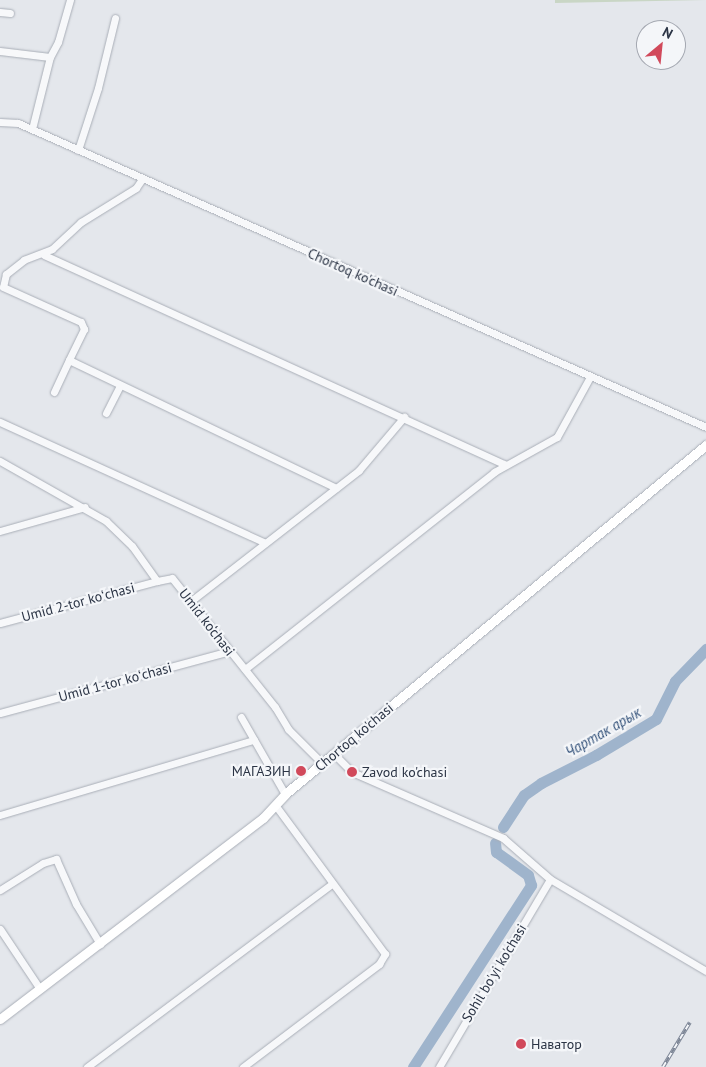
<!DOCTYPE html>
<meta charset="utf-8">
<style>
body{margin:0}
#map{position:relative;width:706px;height:1067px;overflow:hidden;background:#e4e7ec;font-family:"PT Sans",sans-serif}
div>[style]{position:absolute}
.green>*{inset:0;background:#c9d6c5}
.river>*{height:11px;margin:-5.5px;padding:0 5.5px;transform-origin:5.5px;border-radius:5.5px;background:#9fb4cc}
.roads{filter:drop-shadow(0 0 1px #a9aeb7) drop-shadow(0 0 1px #a9aeb7)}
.street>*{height:7px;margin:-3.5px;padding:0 3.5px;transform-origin:3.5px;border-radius:3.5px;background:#f7f8fa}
.secondary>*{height:9px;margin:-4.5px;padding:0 4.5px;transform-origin:4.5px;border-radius:4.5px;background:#fff}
.rail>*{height:4px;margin-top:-2px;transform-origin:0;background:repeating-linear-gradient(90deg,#f4f6f9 0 5.5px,#7d8696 0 11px);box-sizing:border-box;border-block:1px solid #7d8696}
.dots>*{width:14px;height:14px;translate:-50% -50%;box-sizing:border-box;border:2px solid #f4f6f9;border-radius:50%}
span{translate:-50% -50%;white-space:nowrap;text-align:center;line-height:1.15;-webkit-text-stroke:4.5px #f4f6f9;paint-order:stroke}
.street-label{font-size:14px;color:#2b3445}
.poi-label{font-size:14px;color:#2b3445}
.right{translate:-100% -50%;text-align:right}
.left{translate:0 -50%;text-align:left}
.water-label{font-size:15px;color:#34527a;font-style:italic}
.north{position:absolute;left:636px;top:20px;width:50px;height:50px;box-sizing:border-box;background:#f4f6f9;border:1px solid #a4a8b1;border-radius:50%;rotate:28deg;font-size:14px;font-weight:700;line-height:20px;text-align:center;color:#2b3445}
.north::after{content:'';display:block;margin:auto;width:18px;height:22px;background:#d1495b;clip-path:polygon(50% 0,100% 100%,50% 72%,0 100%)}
</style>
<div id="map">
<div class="green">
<div style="clip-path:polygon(555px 0,706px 0,555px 3px)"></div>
</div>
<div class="river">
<div style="left:503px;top:827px;width:38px;rotate:-57deg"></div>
<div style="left:524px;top:795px;width:21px;rotate:-35deg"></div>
<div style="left:541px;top:783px;width:62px;rotate:-27deg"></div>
<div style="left:596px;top:755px;width:70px;rotate:-31deg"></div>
<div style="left:656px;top:719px;width:42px;rotate:-63.4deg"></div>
<div style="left:675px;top:681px;width:45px;rotate:-45.9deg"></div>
<div style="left:413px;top:1067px;width:217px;rotate:-57deg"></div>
<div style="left:531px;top:885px;width:10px;rotate:-107deg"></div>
<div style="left:528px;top:875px;width:39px;rotate:-144deg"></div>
<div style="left:496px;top:852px;width:9px;rotate:-96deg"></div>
</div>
<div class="roads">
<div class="street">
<div style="left:0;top:12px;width:10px;rotate:6deg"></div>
<div style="left:0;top:51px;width:50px;rotate:6.8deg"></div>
<div style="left:0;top:122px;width:18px;rotate:3deg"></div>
<div style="left:18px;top:123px;width:752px;rotate:23.84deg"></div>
<div style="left:32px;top:129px;width:74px;rotate:-76deg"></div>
<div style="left:50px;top:57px;width:17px;rotate:-62deg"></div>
<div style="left:58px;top:42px;width:44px;rotate:-74.1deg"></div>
<div style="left:78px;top:150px;width:65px;rotate:-72.1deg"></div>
<div style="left:98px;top:88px;width:72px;rotate:-76.3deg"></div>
<div style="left:142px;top:179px;width:11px;rotate:124deg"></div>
<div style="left:136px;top:188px;width:65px;rotate:148.3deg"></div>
<div style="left:81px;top:222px;width:40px;rotate:137deg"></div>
<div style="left:52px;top:249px;width:30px;rotate:159deg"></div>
<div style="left:24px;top:260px;width:23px;rotate:142deg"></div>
<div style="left:6px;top:274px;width:13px;rotate:103deg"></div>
<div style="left:3px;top:287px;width:85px;rotate:24.2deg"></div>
<div style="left:81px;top:322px;width:8px;rotate:67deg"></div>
<div style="left:84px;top:329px;width:34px;rotate:116deg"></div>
<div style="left:69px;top:360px;width:296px;rotate:25.6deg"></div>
<div style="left:44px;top:255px;width:507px;rotate:24.44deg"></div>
<div style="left:54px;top:392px;width:35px;rotate:-65deg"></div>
<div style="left:106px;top:413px;width:31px;rotate:-63deg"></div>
<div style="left:0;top:422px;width:291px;rotate:24.5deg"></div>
<div style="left:0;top:461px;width:122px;rotate:29.5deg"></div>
<div style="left:106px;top:521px;width:36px;rotate:44deg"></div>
<div style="left:132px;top:546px;width:43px;rotate:54.5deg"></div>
<div style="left:157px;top:581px;width:15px;rotate:-11deg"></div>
<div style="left:172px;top:578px;width:165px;rotate:51.4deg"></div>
<div style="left:275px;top:707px;width:26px;rotate:59deg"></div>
<div style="left:288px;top:729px;width:48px;rotate:45deg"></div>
<div style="left:0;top:531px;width:88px;rotate:-15.8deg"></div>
<div style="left:191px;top:601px;width:213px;rotate:-37.9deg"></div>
<div style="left:359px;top:470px;width:70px;rotate:-49.7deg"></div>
<div style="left:0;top:623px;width:163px;rotate:-15deg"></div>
<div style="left:245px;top:669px;width:318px;rotate:-38.3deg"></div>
<div style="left:494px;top:472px;width:72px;rotate:-29.1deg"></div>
<div style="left:557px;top:437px;width:68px;rotate:-61.2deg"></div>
<div style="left:0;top:713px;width:238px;rotate:-15.1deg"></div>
<div style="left:241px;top:717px;width:89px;rotate:60.3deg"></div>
<div style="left:334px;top:754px;width:25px;rotate:45deg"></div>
<div style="left:352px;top:772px;width:165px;rotate:23.6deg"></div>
<div style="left:503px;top:838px;width:62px;rotate:41.1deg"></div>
<div style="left:550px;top:879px;width:181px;rotate:30.5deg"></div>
<div style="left:0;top:815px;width:265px;rotate:-16.5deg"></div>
<div style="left:0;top:890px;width:51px;rotate:-32.1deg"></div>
<div style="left:43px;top:863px;width:14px;rotate:-17deg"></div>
<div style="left:56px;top:859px;width:49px;rotate:66deg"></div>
<div style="left:76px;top:904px;width:47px;rotate:59deg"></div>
<div style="left:0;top:929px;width:72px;rotate:56.3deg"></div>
<div style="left:87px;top:1067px;width:306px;rotate:-36.8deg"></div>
<div style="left:243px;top:1067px;width:171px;rotate:-37.1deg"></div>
<div style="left:379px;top:964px;width:12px;rotate:-59deg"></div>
<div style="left:385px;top:954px;width:184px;rotate:-126.4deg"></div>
<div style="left:439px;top:1067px;width:218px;rotate:-59.4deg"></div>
</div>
<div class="secondary">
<div style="left:0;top:1019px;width:331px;rotate:-37.4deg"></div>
<div style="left:263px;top:818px;width:33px;rotate:-47deg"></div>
<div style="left:285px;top:794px;width:547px;rotate:-39.66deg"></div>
</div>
</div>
<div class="rail">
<div style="left:663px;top:1067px;width:52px;rotate:-59deg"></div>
</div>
<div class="dots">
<div style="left:301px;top:771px;background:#d1495b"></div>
<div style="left:352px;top:772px;background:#d1495b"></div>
<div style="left:521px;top:1044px;background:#d1495b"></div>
</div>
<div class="street-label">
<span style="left:353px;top:272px;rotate:24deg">Chortoq ko'chasi</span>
<span style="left:78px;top:602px;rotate:-15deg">Umid 2-tor koʻchasi</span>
<span style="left:207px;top:622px;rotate:52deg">Umid ko‘chasi</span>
<span style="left:115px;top:682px;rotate:-15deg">Umid 1-tor koʻchasi</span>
<span style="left:354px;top:737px;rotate:-40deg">Chortoq ko'chasi</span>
<span style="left:494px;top:973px;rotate:-59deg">Sohil bo'yi ko'chasi</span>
</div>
<div class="poi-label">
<span class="right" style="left:291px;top:771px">МАГАЗИН</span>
<span class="left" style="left:362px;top:772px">Zavod ko'chasi</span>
<span class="left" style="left:531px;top:1044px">Наватор</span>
</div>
<div class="water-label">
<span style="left:603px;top:732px;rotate:-30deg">Чартак арык</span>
</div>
<div class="north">N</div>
</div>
